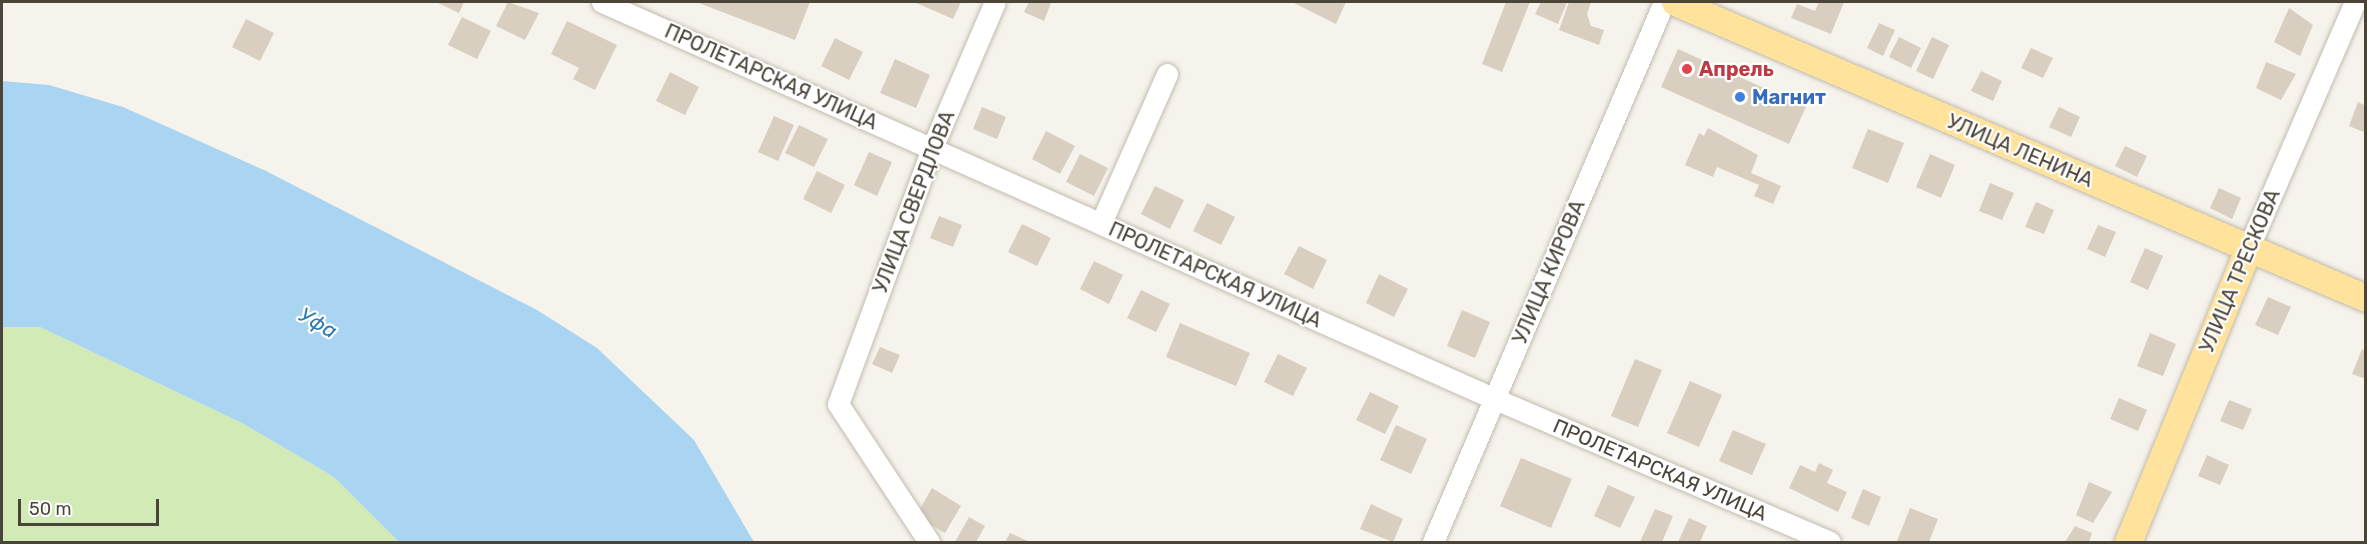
<!DOCTYPE html>
<meta charset="utf-8">
<style>
body{margin:0}
#map{position:relative;width:2367px;height:544px;overflow:hidden;background:#f6f3ec;font-family:Rubik,sans-serif}
div>[style]{position:absolute}
.green>*{inset:0;background:#d2eab5}
.water>*{inset:0;background:#a9d4f2}
.building>*{inset:0;background:#d8cfc1}
.roads{filter:drop-shadow(0 0 2px #c2bbae) drop-shadow(0 0 2px #c2bbae)}
.minor>*{height:21px;margin:-10.5px;padding:0 10.5px;transform-origin:10.5px;border-radius:10.5px;background:#fff}
.major>*{height:27px;margin:-13.5px;padding:0 13.5px;transform-origin:13.5px;border-radius:13.5px;background:#ffe39c}
.dots>*{width:16px;height:16px;translate:-50% -50%;box-sizing:border-box;border:3px solid #fff;border-radius:50%}
span{translate:-50% -50%;white-space:nowrap;text-align:center;line-height:1.15;-webkit-text-stroke:4.5px #fff;paint-order:stroke}
.health-label{font-size:20px;color:#be3a42;font-weight:700}
.left{translate:0 -50%;text-align:left}
.street-label{font-size:20px;color:#4b4439}
.shop-label{font-size:20px;color:#366cbe;font-weight:700}
.water-label{font-size:21px;color:#2e7ab2;font-style:italic}
.frame{position:absolute;inset:0;border:3px solid #4b4439;pointer-events:none}
.scale{position:absolute;left:18px;top:499px;width:141px;height:27px;box-sizing:border-box;border:3px solid #4b4439;border-top:0;padding-left:8px;font-size:18px;line-height:21px;white-space:nowrap;color:#4b4439;-webkit-text-stroke:4px #fff;paint-order:stroke}
</style>
<div id="map">
<div class="green">
<div style="clip-path:polygon(2px 327px,40px 327px,242px 423px,334px 477px,399px 542px,2px 542px)"></div>
</div>
<div class="water">
<div style="clip-path:polygon(2px 81px,49px 85px,123px 107px,266px 171px,537px 310px,597px 348px,694px 440px,754px 542px,399px 542px,334px 477px,242px 423px,40px 327px,2px 327px)"></div>
</div>
<div class="building">
<div style="clip-path:polygon(436px 2px,464px 2px,459px 13px)"></div>
<div style="clip-path:polygon(508px 2px,539px 13px,525px 40px,496px 26px)"></div>
<div style="clip-path:polygon(696px 2px,810px 2px,795px 40px)"></div>
<div style="clip-path:polygon(914px 2px,961px 2px,953px 19px)"></div>
<div style="clip-path:polygon(1029px 2px,1051px 3px,1044px 21px,1024px 12px)"></div>
<div style="clip-path:polygon(1292px 2px,1346px 2px,1336px 24px)"></div>
<div style="clip-path:polygon(1506px 2px,1530px 2px,1502px 72px,1482px 64px)"></div>
<div style="clip-path:polygon(1541px 2px,1567px 2px,1558px 24px,1535px 14px)"></div>
<div style="clip-path:polygon(1569px 2px,1591px 2px,1587px 14px,1591px 26px,1604px 30px,1599px 45px,1559px 30px)"></div>
<div style="clip-path:polygon(1819px 2px,1844px 2px,1831px 34px,1791px 18px,1797px 4px,1815px 11px)"></div>
<div style="clip-path:polygon(2289px 8px,2313px 25px,2300px 56px,2274px 42px)"></div>
<div style="clip-path:polygon(462px 17px,491px 31px,477px 59px,448px 45px)"></div>
<div style="clip-path:polygon(246px 19px,274px 33px,260px 61px,232px 47px)"></div>
<div style="clip-path:polygon(567px 21px,617px 45px,595px 90px,573px 79px,579px 68px,551px 54px)"></div>
<div style="clip-path:polygon(1879px 23px,1895px 30px,1883px 56px,1867px 48px)"></div>
<div style="clip-path:polygon(1899px 37px,1921px 48px,1911px 68px,1889px 57px)"></div>
<div style="clip-path:polygon(1932px 37px,1949px 45px,1933px 79px,1916px 71px)"></div>
<div style="clip-path:polygon(835px 38px,863px 52px,849px 80px,821px 66px)"></div>
<div style="clip-path:polygon(2031px 48px,2053px 58px,2043px 78px,2021px 68px)"></div>
<div style="clip-path:polygon(1678px 49px,1806px 107px,1789px 144px,1661px 87px)"></div>
<div style="clip-path:polygon(895px 59px,930px 75px,916px 108px,880px 93px)"></div>
<div style="clip-path:polygon(2266px 62px,2296px 74px,2281px 100px,2256px 88px)"></div>
<div style="clip-path:polygon(1981px 71px,2002px 81px,1993px 101px,1971px 91px)"></div>
<div style="clip-path:polygon(670px 72px,699px 87px,685px 115px,656px 101px)"></div>
<div style="clip-path:polygon(2358px 102px,2366px 106px,2366px 133px,2349px 126px)"></div>
<div style="clip-path:polygon(982px 107px,1006px 117px,997px 139px,973px 129px)"></div>
<div style="clip-path:polygon(2059px 107px,2080px 117px,2071px 137px,2049px 127px)"></div>
<div style="clip-path:polygon(774px 116px,794px 125px,778px 161px,758px 152px)"></div>
<div style="clip-path:polygon(799px 125px,828px 139px,814px 167px,785px 153px)"></div>
<div style="clip-path:polygon(1708px 128px,1758px 155px,1751px 173px,1781px 186px,1773px 204px,1754px 196px,1759px 185px,1717px 167px,1713px 177px,1685px 165px,1699px 133px,1704px 136px)"></div>
<div style="clip-path:polygon(1868px 129px,1904px 143px,1888px 183px,1852px 168px)"></div>
<div style="clip-path:polygon(1046px 131px,1075px 146px,1060px 174px,1032px 159px)"></div>
<div style="clip-path:polygon(2125px 146px,2147px 156px,2137px 177px,2115px 166px)"></div>
<div style="clip-path:polygon(869px 152px,892px 162px,877px 196px,854px 185px)"></div>
<div style="clip-path:polygon(1080px 154px,1108px 168px,1094px 196px,1066px 182px)"></div>
<div style="clip-path:polygon(1930px 154px,1955px 165px,1941px 198px,1916px 187px)"></div>
<div style="clip-path:polygon(817px 171px,845px 185px,831px 213px,803px 199px)"></div>
<div style="clip-path:polygon(1990px 183px,2014px 193px,2002px 220px,1979px 211px)"></div>
<div style="clip-path:polygon(1155px 186px,1184px 200px,1170px 229px,1141px 214px)"></div>
<div style="clip-path:polygon(2219px 188px,2241px 198px,2232px 219px,2210px 208px)"></div>
<div style="clip-path:polygon(2036px 202px,2054px 210px,2044px 234px,2025px 227px)"></div>
<div style="clip-path:polygon(1207px 203px,1235px 217px,1221px 245px,1193px 231px)"></div>
<div style="clip-path:polygon(939px 216px,962px 225px,953px 247px,930px 238px)"></div>
<div style="clip-path:polygon(1022px 224px,1051px 238px,1037px 266px,1008px 252px)"></div>
<div style="clip-path:polygon(2098px 225px,2116px 232px,2105px 257px,2087px 249px)"></div>
<div style="clip-path:polygon(1299px 246px,1327px 260px,1313px 289px,1284px 274px)"></div>
<div style="clip-path:polygon(2145px 248px,2163px 256px,2148px 290px,2130px 282px)"></div>
<div style="clip-path:polygon(1094px 261px,1123px 275px,1109px 304px,1080px 289px)"></div>
<div style="clip-path:polygon(1379px 274px,1408px 289px,1394px 317px,1366px 303px)"></div>
<div style="clip-path:polygon(1141px 290px,1170px 304px,1156px 332px,1127px 318px)"></div>
<div style="clip-path:polygon(2268px 297px,2291px 307px,2278px 335px,2255px 325px)"></div>
<div style="clip-path:polygon(1462px 310px,1490px 322px,1475px 358px,1447px 346px)"></div>
<div style="clip-path:polygon(1180px 323px,1250px 353px,1236px 386px,1166px 357px)"></div>
<div style="clip-path:polygon(2150px 333px,2176px 344px,2163px 376px,2137px 366px)"></div>
<div style="clip-path:polygon(880px 347px,900px 355px,892px 373px,872px 364px)"></div>
<div style="clip-path:polygon(2362px 349px,2366px 351px,2366px 379px,2352px 374px)"></div>
<div style="clip-path:polygon(1278px 354px,1307px 368px,1293px 396px,1264px 382px)"></div>
<div style="clip-path:polygon(1635px 359px,1662px 370px,1638px 427px,1611px 416px)"></div>
<div style="clip-path:polygon(1690px 381px,1722px 395px,1699px 447px,1667px 433px)"></div>
<div style="clip-path:polygon(1370px 392px,1399px 406px,1385px 434px,1356px 420px)"></div>
<div style="clip-path:polygon(2119px 398px,2147px 410px,2138px 431px,2110px 419px)"></div>
<div style="clip-path:polygon(2229px 400px,2252px 409px,2243px 430px,2220px 421px)"></div>
<div style="clip-path:polygon(1396px 425px,1427px 439px,1411px 474px,1380px 460px)"></div>
<div style="clip-path:polygon(1733px 430px,1766px 444px,1752px 475px,1719px 461px)"></div>
<div style="clip-path:polygon(2207px 455px,2229px 465px,2220px 485px,2198px 476px)"></div>
<div style="clip-path:polygon(1521px 458px,1572px 479px,1551px 528px,1500px 506px)"></div>
<div style="clip-path:polygon(1819px 463px,1833px 470px,1827px 483px,1847px 492px,1838px 512px,1789px 488px,1800px 465px,1815px 472px)"></div>
<div style="clip-path:polygon(2089px 482px,2112px 492px,2093px 523px,2076px 515px)"></div>
<div style="clip-path:polygon(1608px 485px,1635px 497px,1620px 528px,1594px 516px)"></div>
<div style="clip-path:polygon(932px 488px,961px 506px,945px 533px,916px 516px)"></div>
<div style="clip-path:polygon(1863px 489px,1881px 497px,1869px 526px,1851px 518px)"></div>
<div style="clip-path:polygon(1371px 504px,1403px 519px,1393px 542px,1360px 529px)"></div>
<div style="clip-path:polygon(1910px 508px,1938px 519px,1929px 542px,1897px 541px)"></div>
<div style="clip-path:polygon(1655px 509px,1673px 516px,1662px 542px,1640px 542px)"></div>
<div style="clip-path:polygon(969px 517px,985px 526px,976px 542px,955px 542px)"></div>
<div style="clip-path:polygon(1689px 518px,1707px 526px,1700px 542px,1678px 542px)"></div>
<div style="clip-path:polygon(2075px 526px,2092px 533px,2089px 542px,2065px 542px)"></div>
<div style="clip-path:polygon(1010px 533px,1030px 542px,1005px 542px)"></div>
</div>
<div class="roads">
<div class="minor">
<div style="left:602px;top:2px;width:977px;rotate:23.97deg"></div>
<div style="left:1495px;top:399px;width:364px;rotate:23.1deg"></div>
<div style="left:1101px;top:223px;width:163px;rotate:-66.1deg"></div>
<div style="left:2248px;top:249px;width:269px;rotate:-66.6deg"></div>
<div style="left:929px;top:542px;width:165px;rotate:-123.4deg"></div>
<div style="left:838px;top:404px;width:273px;rotate:-69.8deg"></div>
<div style="left:932px;top:148px;width:159px;rotate:-66.7deg"></div>
<div style="left:1433px;top:542px;width:587px;rotate:-66.84deg"></div>
</div>
<div class="major">
<div style="left:1675px;top:2px;width:752px;rotate:23.19deg"></div>
<div style="left:2128px;top:542px;width:317px;rotate:-67.7deg"></div>
</div>
</div>
<div class="dots">
<div style="left:1687px;top:69px;background:#e0444e"></div>
<div style="left:1740px;top:97px;background:#3f7fe0"></div>
</div>
<div class="health-label">
<span class="left" style="left:1699px;top:69px">Апрель</span>
</div>
<div class="street-label">
<span style="left:771px;top:77px;rotate:24deg">ПРОЛЕТАРСКАЯ УЛИЦА</span>
<span style="left:2020px;top:151px;rotate:23deg">УЛИЦА ЛЕНИНА</span>
<span style="left:914px;top:202px;rotate:-69deg">УЛИЦА СВЕРДЛОВА</span>
<span style="left:2240px;top:271px;rotate:-67deg">УЛИЦА ТРЕСКОВА</span>
<span style="left:1549px;top:272px;rotate:-67deg">УЛИЦА КИРОВА</span>
<span style="left:1215px;top:275px;rotate:24deg">ПРОЛЕТАРСКАЯ УЛИЦА</span>
<span style="left:1660px;top:470px;rotate:23deg">ПРОЛЕТАРСКАЯ УЛИЦА</span>
</div>
<div class="shop-label">
<span class="left" style="left:1752px;top:97px">Магнит</span>
</div>
<div class="water-label">
<span style="left:318px;top:323px;rotate:30deg">Уфа</span>
</div>
<div class="frame"></div>
<div class="scale">50 m</div>
</div>
